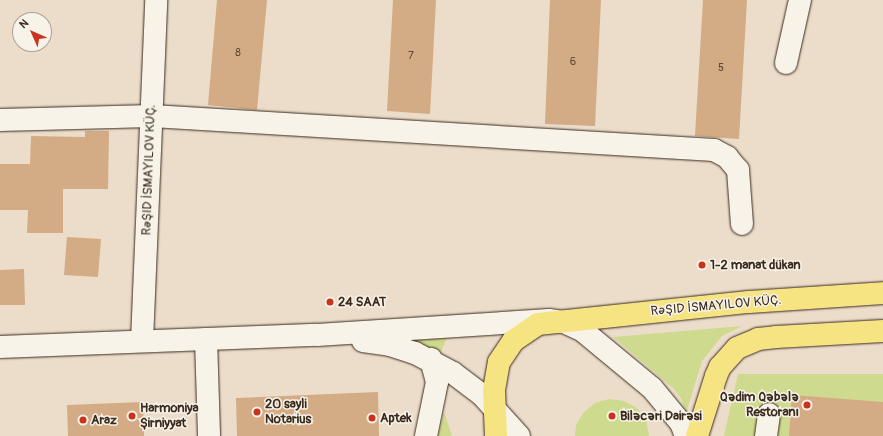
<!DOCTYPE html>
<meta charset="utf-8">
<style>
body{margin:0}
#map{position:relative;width:883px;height:436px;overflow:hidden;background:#ecddca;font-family:Pangolin,sans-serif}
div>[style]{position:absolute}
.green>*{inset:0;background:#ceda8d}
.building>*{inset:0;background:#d3ab84}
.roads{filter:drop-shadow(0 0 1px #3b2a1e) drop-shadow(0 0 1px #3b2a1e)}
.minor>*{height:22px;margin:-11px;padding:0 11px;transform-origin:11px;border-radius:11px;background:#f7f3e8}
.major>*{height:22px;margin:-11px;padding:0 11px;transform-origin:11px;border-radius:11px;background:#f6e381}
.dots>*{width:11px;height:11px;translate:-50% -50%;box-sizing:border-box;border:2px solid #f7f3e8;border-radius:50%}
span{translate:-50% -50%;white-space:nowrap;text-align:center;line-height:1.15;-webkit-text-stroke:3px #f7f3e8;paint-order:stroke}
.number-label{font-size:11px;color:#614a38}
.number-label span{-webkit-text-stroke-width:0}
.street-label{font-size:13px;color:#3b2a1e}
.poi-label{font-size:13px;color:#3b2a1e;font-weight:700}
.left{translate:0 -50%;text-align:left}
.right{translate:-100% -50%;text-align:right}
.north{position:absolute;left:12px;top:12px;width:40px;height:40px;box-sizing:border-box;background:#f7f3e8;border:1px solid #aca397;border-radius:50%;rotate:315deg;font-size:11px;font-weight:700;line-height:16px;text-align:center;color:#3b2a1e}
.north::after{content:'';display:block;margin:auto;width:14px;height:18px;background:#c8321e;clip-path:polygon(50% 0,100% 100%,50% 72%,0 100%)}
</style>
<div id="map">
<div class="green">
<div style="clip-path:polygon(742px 326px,722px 336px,702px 361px,686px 413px,681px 398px,673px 388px,613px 337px)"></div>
<div style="clip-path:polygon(449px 331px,440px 355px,365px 334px)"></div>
<div style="clip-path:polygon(738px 374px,883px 374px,883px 436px,724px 436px)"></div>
<div style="clip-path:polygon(609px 399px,624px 401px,637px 408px,646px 420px,649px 436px,575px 436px,576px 425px,584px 412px,595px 403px)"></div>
<div style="clip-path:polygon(444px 412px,452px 436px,438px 436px)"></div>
</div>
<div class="building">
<div style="clip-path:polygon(217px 0,267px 0,257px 110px,208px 105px)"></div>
<div style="clip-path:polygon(393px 0,436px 0,430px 114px,387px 111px)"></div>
<div style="clip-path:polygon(550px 0,601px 0,595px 126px,545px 124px)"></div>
<div style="clip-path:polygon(703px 0,747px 0,739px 139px,695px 136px)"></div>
<div style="clip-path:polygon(85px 131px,109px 131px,108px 189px,63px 189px,63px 233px,27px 233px,28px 210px,0 210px,0 164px,30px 164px,31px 136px,85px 137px)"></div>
<div style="clip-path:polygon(67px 237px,101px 239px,98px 277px,64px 275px)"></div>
<div style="clip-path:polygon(24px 269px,25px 305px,0 305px,0 270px)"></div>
<div style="clip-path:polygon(378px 392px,379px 436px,237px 436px,236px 398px)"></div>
<div style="clip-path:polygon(792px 395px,883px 402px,883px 436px,789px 436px)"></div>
<div style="clip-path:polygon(143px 402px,144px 436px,68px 436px,67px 405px)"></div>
</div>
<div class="roads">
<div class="minor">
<div style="left:786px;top:63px;width:65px;rotate:-77.5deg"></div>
<div style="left:0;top:120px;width:152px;rotate:-1.5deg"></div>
<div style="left:152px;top:116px;width:563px;rotate:3.46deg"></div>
<div style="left:714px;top:150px;width:15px;rotate:28deg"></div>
<div style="left:727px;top:157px;width:17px;rotate:50deg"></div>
<div style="left:738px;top:170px;width:54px;rotate:85.8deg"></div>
<div style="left:206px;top:339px;width:97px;rotate:88.2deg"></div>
<div style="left:142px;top:341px;width:341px;rotate:-87.6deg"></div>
<div style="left:363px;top:341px;width:27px;rotate:8deg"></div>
<div style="left:390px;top:345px;width:26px;rotate:18deg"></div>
<div style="left:415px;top:353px;width:43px;rotate:27.8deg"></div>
<div style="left:453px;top:373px;width:36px;rotate:37deg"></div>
<div style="left:482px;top:395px;width:55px;rotate:47.9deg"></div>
<div style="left:0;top:347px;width:317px;rotate:-2.2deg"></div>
<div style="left:317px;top:335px;width:232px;rotate:-3.7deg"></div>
<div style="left:549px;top:320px;width:15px;rotate:8deg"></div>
<div style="left:564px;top:322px;width:21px;rotate:25deg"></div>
<div style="left:583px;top:331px;width:89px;rotate:39.6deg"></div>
<div style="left:652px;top:388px;width:45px;rotate:50.4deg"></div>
<div style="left:681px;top:423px;width:14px;rotate:69deg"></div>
<div style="left:426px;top:436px;width:55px;rotate:-78.5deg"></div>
<div style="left:437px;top:382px;width:24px;rotate:-105deg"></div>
<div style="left:766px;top:436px;width:22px;rotate:-82deg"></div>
</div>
<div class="major">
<div style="left:496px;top:436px;width:46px;rotate:-92.5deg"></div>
<div style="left:494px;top:390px;width:28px;rotate:-80deg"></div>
<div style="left:499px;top:362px;width:25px;rotate:-56deg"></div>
<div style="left:513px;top:341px;width:30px;rotate:-34deg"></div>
<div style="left:538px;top:324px;width:212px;rotate:-6deg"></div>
<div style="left:749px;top:302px;width:134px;rotate:-3.8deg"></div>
<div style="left:697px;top:436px;width:63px;rotate:-72.4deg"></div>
<div style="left:716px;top:376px;width:10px;rotate:-66deg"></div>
<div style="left:720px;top:367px;width:25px;rotate:-48deg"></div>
<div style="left:737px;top:348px;width:23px;rotate:-23deg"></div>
<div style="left:758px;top:339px;width:18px;rotate:-6deg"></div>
<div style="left:776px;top:337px;width:107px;rotate:-3.2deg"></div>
</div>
</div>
<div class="dots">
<div style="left:702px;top:265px;background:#c8321e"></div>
<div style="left:330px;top:302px;background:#c8321e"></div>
<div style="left:807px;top:405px;background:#c8321e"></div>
<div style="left:257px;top:412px;background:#c8321e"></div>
<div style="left:132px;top:416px;background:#c8321e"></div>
<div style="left:612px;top:416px;background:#c8321e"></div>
<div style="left:372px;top:418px;background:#c8321e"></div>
<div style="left:83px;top:420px;background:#c8321e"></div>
</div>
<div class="number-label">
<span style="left:238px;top:53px">8</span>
<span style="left:411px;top:56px">7</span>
<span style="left:573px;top:62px">6</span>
<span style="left:721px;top:68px">5</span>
</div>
<div class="street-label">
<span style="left:149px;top:170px;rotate:-88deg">RƏŞID İSMAYILOV KÜÇ.</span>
<span style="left:716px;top:306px;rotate:-5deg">RƏŞID İSMAYILOV KÜÇ.</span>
</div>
<div class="poi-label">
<span class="left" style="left:710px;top:265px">1-2 manat dükan</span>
<span class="left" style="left:338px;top:302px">24 SAAT</span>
<span class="right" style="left:799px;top:405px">Qədim Qəbələ<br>Restoranı</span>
<span class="left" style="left:265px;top:412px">20 sayli<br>Notarius</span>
<span class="left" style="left:140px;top:416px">Harmoniya<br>Şirniyyat</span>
<span class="left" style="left:620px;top:416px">Biləcəri Dairəsi</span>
<span class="left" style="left:380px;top:418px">Aptek</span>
<span class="left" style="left:91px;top:420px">Araz</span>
</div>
<div class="north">N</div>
</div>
